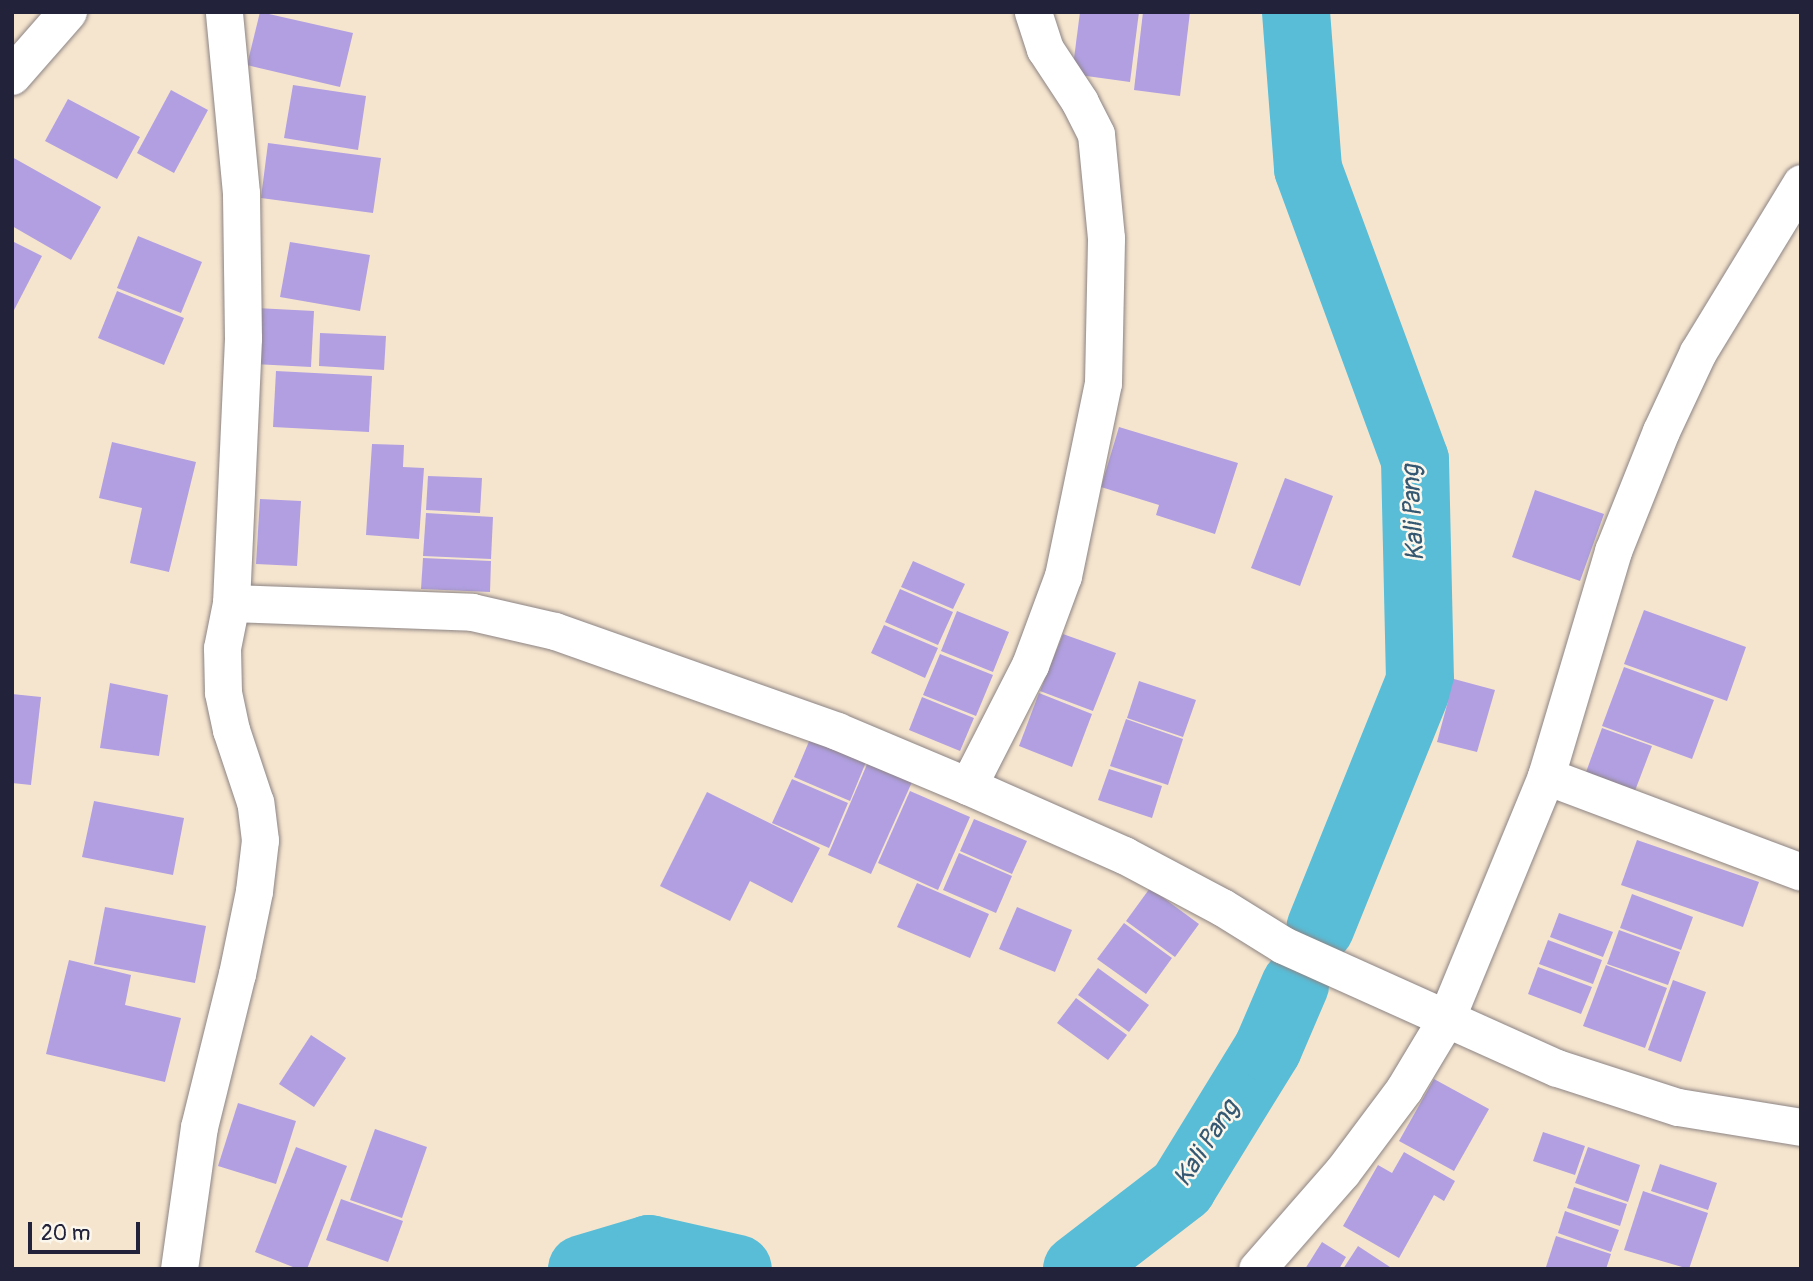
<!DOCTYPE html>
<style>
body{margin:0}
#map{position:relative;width:1813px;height:1281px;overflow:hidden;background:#f6e5ce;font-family:Pangolin,sans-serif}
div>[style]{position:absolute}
.river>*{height:68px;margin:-34px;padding:0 34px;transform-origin:34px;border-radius:34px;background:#59bdd7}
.building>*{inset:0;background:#b19fe2}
.roads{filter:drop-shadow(0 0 2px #8c8484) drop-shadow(0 0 2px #8c8484)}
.street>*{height:37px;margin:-18.5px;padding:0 18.5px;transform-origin:18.5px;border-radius:18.5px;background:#fff}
.secondary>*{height:38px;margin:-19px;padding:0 19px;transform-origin:19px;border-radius:19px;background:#fff}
span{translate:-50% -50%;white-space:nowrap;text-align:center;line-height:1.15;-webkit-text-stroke:5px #fbf7ec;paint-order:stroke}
.water-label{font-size:26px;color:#355872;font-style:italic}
.frame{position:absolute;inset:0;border:14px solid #22223b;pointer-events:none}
.scale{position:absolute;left:28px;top:1222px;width:112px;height:32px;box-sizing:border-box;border:4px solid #22223b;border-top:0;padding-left:9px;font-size:21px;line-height:24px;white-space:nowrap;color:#22223b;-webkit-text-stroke:5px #fbf7ec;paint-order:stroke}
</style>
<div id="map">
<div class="river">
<div style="left:1296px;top:12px;width:157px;rotate:85.6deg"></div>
<div style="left:1308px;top:169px;width:310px;rotate:69.8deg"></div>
<div style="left:1415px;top:460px;width:221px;rotate:88.7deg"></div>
<div style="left:1420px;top:681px;width:266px;rotate:112deg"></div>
<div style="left:582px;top:1269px;width:70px;rotate:-16.6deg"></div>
<div style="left:649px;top:1249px;width:91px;rotate:12.7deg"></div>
<div style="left:1077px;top:1269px;width:133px;rotate:-37.6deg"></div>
<div style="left:1182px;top:1188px;width:164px;rotate:-58.4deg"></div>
<div style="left:1268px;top:1048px;width:69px;rotate:-66.8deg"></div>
</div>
<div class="building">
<div style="clip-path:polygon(260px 12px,353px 33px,340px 87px,247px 65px)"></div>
<div style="clip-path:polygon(1080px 12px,1139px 12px,1130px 82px,1072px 74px)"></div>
<div style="clip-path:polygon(1143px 12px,1190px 12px,1180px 96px,1134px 90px)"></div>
<div style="clip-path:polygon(293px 85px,366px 96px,358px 150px,284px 138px)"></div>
<div style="clip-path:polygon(171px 90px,208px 110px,174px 173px,137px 153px)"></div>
<div style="clip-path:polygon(68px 99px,140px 137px,117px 179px,45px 141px)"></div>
<div style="clip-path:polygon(268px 143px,381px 158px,373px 213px,261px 198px)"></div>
<div style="clip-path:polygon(12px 157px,101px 207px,71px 260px,12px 226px)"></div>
<div style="clip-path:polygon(138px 236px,202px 262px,181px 313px,117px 288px)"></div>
<div style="clip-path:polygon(12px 241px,42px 256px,12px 314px)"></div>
<div style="clip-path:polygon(290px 242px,370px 255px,360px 311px,280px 297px)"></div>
<div style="clip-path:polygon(117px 291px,184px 318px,164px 365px,98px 338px)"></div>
<div style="clip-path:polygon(256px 308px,314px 311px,311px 367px,253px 364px)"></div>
<div style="clip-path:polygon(320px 333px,386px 336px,384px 370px,319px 366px)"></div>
<div style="clip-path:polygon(276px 371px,372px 376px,369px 432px,273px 427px)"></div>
<div style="clip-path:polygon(1119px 427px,1238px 463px,1215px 534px,1156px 515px,1159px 505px,1101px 487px)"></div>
<div style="clip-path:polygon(112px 442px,196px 462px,169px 572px,130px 563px,142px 508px,99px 498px)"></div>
<div style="clip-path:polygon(372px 444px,404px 445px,403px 467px,424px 468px,419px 539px,366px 535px)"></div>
<div style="clip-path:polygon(428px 476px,482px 478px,480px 513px,426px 510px)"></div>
<div style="clip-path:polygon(1285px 478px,1333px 496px,1300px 586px,1251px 568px)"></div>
<div style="clip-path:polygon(1535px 490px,1604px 514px,1580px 581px,1512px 557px)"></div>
<div style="clip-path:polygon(260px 499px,301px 501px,297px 566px,256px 564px)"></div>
<div style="clip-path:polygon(426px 513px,493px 517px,491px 559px,423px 556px)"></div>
<div style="clip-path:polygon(423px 558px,491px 561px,490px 592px,421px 589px)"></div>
<div style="clip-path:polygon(913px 561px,965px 584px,953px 609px,901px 587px)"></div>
<div style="clip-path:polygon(900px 589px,953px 612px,938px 645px,885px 622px)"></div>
<div style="clip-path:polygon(1644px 610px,1746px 647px,1727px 701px,1624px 664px)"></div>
<div style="clip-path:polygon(957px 611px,1009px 632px,993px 672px,941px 651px)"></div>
<div style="clip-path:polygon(884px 625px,938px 648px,925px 678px,871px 653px)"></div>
<div style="clip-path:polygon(1063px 634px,1116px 653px,1093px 711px,1040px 691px)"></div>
<div style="clip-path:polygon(940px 654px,993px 675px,976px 716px,923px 695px)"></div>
<div style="clip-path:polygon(1624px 667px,1714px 700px,1692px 759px,1602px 726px)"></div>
<div style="clip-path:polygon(1454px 679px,1495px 690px,1477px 752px,1437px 742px)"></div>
<div style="clip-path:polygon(1139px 681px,1196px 700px,1183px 737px,1127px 718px)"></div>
<div style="clip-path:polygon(110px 683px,168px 695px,159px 756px,100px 748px)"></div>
<div style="clip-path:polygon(1039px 693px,1092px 714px,1072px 767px,1019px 746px)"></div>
<div style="clip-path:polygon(12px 694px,41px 697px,31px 785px,12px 783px)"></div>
<div style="clip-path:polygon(922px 697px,974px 718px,960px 751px,909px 730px)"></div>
<div style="clip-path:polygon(1126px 719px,1183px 739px,1168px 785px,1110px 766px)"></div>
<div style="clip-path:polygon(1602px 728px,1652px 746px,1630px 804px,1581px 786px)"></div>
<div style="clip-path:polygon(810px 739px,866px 762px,850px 801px,794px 777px)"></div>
<div style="clip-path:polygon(868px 762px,912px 782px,871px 874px,828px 855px)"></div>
<div style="clip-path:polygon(1109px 769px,1162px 786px,1152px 818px,1098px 800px)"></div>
<div style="clip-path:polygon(792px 779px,848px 803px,829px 848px,772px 823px)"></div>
<div style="clip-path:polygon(910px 791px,970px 817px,938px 890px,878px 863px)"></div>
<div style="clip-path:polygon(707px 792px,820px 848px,792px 903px,750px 881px,730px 921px,660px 886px)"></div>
<div style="clip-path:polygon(94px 801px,184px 818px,173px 875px,82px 857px)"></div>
<div style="clip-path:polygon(974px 819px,1027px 841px,1012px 874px,960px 851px)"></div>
<div style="clip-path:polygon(1637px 840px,1759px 882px,1743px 927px,1621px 885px)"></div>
<div style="clip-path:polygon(959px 853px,1012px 876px,996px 913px,943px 890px)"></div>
<div style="clip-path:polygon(917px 883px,989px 914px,970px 958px,897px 927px)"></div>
<div style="clip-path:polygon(1150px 888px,1199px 924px,1175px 957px,1126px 921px)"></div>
<div style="clip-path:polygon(1632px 894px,1693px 917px,1681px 950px,1620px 928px)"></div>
<div style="clip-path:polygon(105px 907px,206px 926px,195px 983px,94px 964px)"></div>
<div style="clip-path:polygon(1017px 907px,1072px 930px,1055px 972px,999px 949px)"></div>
<div style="clip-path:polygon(1559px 913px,1613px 932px,1603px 957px,1550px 937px)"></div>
<div style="clip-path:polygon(1124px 923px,1172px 958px,1146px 994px,1097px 959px)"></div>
<div style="clip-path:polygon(1619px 930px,1680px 952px,1668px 985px,1607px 964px)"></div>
<div style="clip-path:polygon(1548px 940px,1602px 960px,1593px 984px,1539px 964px)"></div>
<div style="clip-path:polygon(69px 960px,131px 975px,125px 1005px,181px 1018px,165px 1082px,46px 1054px)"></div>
<div style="clip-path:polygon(1606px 965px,1667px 988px,1645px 1048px,1583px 1026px)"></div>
<div style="clip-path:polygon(1538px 967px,1592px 987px,1581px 1014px,1528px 994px)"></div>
<div style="clip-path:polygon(1098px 968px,1149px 1005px,1129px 1032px,1078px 995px)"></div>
<div style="clip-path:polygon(1673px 980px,1706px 992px,1681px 1062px,1648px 1050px)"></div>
<div style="clip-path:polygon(1076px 998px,1127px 1035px,1108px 1060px,1057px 1023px)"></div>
<div style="clip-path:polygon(311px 1035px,346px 1058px,314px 1107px,279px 1084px)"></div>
<div style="clip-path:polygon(1434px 1079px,1489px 1109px,1454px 1171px,1399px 1141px)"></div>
<div style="clip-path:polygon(238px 1103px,296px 1121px,276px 1184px,218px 1166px)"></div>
<div style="clip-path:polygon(375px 1129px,427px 1147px,402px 1218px,350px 1200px)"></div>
<div style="clip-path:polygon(1543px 1132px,1585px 1146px,1575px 1175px,1533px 1161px)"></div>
<div style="clip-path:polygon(296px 1147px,347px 1166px,307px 1269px,298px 1269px,255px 1252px)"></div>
<div style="clip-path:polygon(1588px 1147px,1640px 1165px,1628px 1202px,1575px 1183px)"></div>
<div style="clip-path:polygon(1404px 1152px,1455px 1181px,1444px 1201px,1434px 1195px,1399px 1258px,1343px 1226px,1378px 1165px,1392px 1173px)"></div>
<div style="clip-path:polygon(1660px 1164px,1717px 1183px,1708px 1210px,1651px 1191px)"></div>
<div style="clip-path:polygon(1574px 1187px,1627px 1204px,1620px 1226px,1567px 1208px)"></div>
<div style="clip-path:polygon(1643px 1191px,1708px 1213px,1689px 1269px,1624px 1250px)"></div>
<div style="clip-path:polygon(341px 1199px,403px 1221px,388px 1262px,326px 1240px)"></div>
<div style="clip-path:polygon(1565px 1211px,1619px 1230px,1611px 1252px,1558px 1233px)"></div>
<div style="clip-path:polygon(1556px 1236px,1611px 1254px,1606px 1269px,1546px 1267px)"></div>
<div style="clip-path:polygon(1322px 1242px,1346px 1257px,1339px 1269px,1305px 1269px)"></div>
<div style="clip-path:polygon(1358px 1246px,1393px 1269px,1343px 1269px)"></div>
</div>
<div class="roads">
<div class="street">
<div style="left:231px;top:603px;width:241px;rotate:2.1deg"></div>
<div style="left:472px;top:612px;width:85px;rotate:12.9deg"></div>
<div style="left:555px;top:631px;width:299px;rotate:19.5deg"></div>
<div style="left:837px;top:731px;width:142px;rotate:22.8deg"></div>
<div style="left:968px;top:786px;width:171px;rotate:23.9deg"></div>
<div style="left:1124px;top:855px;width:111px;rotate:28deg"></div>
<div style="left:1222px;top:907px;width:72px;rotate:31.9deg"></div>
<div style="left:1283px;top:945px;width:300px;rotate:24.2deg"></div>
<div style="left:1557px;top:1068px;width:127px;rotate:17.9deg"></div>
<div style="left:1678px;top:1107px;width:125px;rotate:9.2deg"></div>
<div style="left:1546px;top:776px;width:272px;rotate:20.6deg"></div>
<div style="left:968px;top:786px;width:136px;rotate:-62.9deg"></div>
<div style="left:1030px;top:665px;width:95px;rotate:-69.7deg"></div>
<div style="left:1063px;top:576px;width:197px;rotate:-78.3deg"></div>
<div style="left:1103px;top:383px;width:145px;rotate:-88.8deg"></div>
<div style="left:1106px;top:238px;width:104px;rotate:-95.5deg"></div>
<div style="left:1096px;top:134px;width:36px;rotate:-117deg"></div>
<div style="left:1080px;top:102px;width:64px;rotate:-123.4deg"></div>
<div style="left:1045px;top:49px;width:39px;rotate:-108deg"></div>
<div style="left:179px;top:1269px;width:143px;rotate:-82deg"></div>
<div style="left:199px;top:1127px;width:158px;rotate:-76.1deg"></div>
<div style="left:237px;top:974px;width:85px;rotate:-78.4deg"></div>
<div style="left:254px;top:891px;width:51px;rotate:-83.3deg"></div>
<div style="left:260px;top:840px;width:38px;rotate:-97deg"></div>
<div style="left:255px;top:802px;width:76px;rotate:-108.4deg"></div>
<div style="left:231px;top:730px;width:39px;rotate:-102deg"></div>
<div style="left:223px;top:692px;width:44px;rotate:-91.3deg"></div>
<div style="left:222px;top:648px;width:46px;rotate:-78.7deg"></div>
<div style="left:231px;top:603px;width:265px;rotate:-87.4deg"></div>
<div style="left:243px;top:338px;width:145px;rotate:-90.8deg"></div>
<div style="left:241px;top:193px;width:182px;rotate:-95.4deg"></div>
<div style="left:1257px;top:1269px;width:129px;rotate:-48.8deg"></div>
<div style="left:1342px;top:1172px;width:104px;rotate:-53.2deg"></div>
<div style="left:1404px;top:1089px;width:82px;rotate:-59deg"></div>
<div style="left:1446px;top:1019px;width:263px;rotate:-67.6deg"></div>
<div style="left:1546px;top:776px;width:235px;rotate:-73.4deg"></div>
<div style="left:1613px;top:551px;width:129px;rotate:-68.2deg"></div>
<div style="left:1661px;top:431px;width:87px;rotate:-64.9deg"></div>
<div style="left:1698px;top:352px;width:198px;rotate:-58.6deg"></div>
</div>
<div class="secondary">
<div style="left:12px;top:76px;width:85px;rotate:-48.8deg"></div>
</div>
</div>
<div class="water-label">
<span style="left:1414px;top:513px;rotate:-93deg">Kali Pang</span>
<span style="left:1207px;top:1144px;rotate:-57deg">Kali Pang</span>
</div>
<div class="frame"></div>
<div class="scale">20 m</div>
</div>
